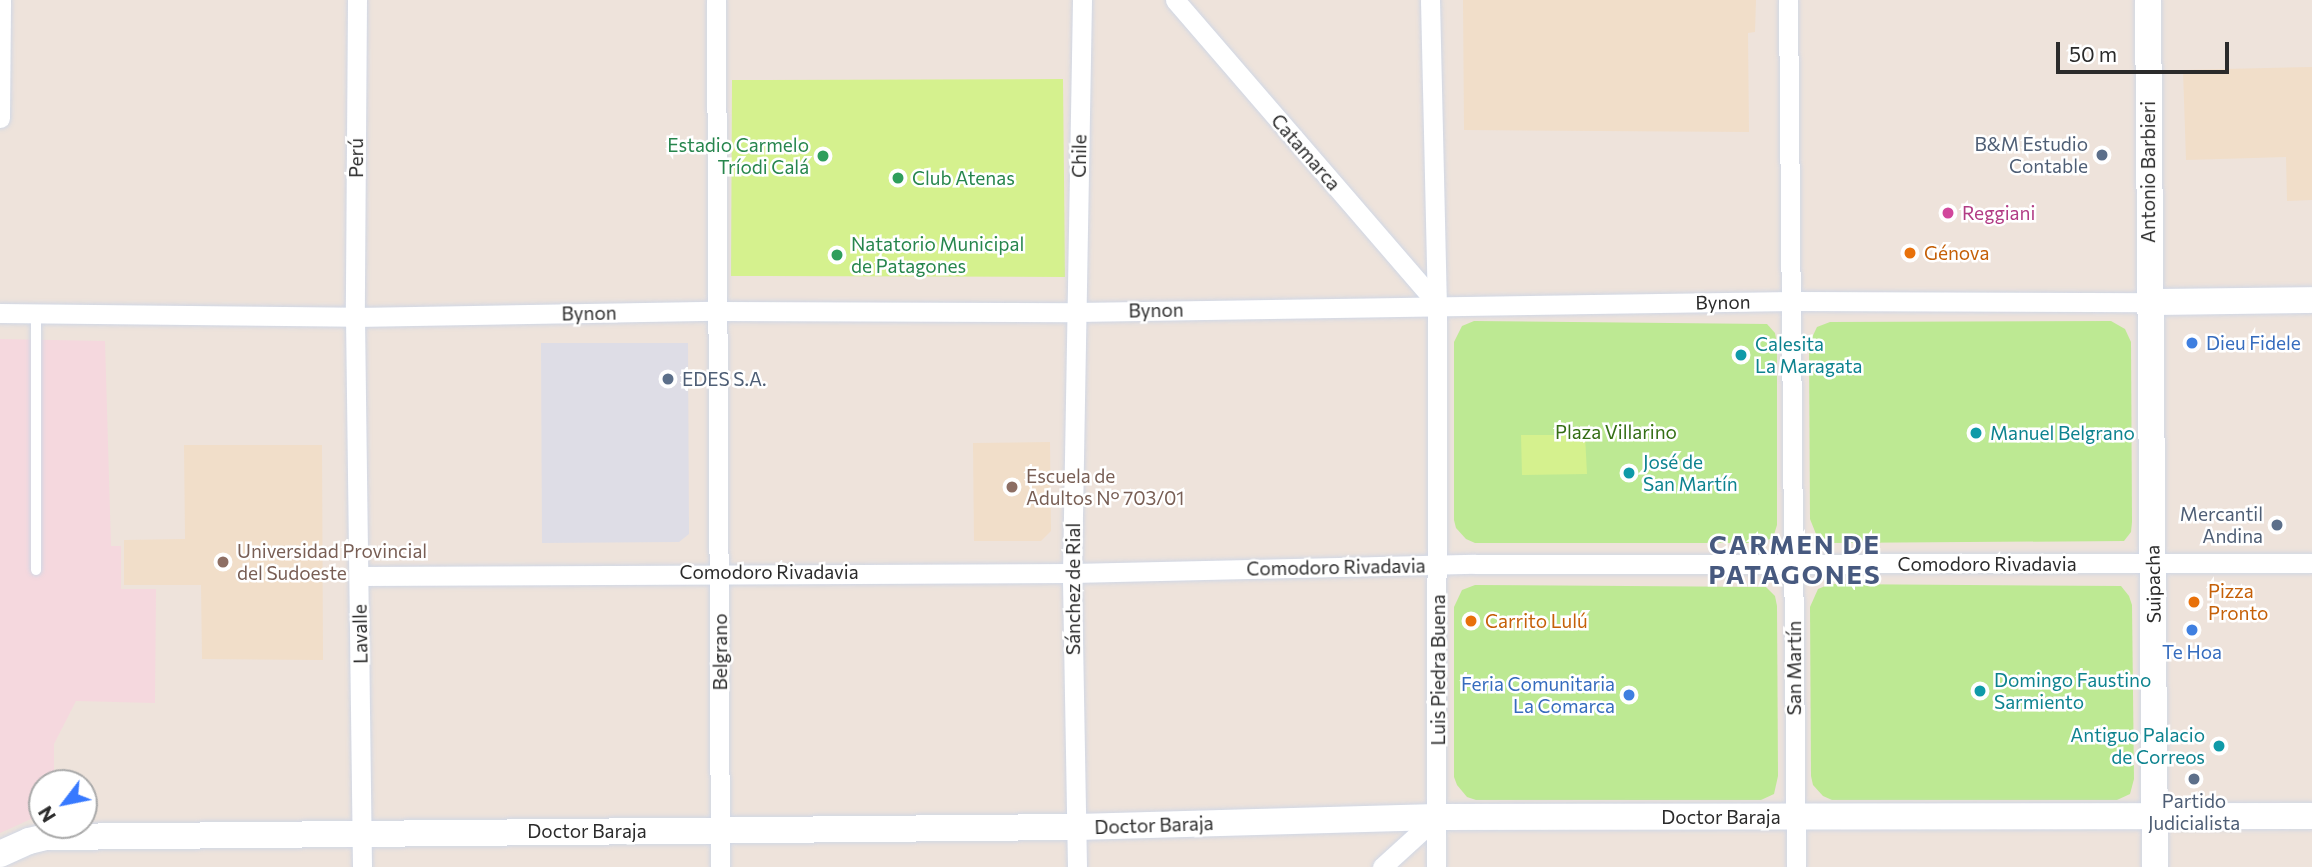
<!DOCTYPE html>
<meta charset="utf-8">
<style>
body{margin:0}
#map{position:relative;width:2312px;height:867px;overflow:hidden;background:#eee3db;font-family:Commissioner,sans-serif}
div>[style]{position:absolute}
.industrial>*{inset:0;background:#dedde6}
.education>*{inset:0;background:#f1dec9}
.medical>*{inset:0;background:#f5d8de}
.green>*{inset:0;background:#bde993}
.pitch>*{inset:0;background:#d5f18e}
.roads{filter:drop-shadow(0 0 2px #d0d7e5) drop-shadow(0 0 2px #d0d7e5)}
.lane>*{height:10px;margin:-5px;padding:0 5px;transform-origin:5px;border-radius:5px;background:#fff}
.street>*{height:19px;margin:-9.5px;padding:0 9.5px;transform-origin:9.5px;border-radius:9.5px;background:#fff}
.secondary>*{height:26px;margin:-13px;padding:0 13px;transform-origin:13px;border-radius:13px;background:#fff}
.dots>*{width:19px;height:19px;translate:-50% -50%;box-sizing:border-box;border:4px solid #fff;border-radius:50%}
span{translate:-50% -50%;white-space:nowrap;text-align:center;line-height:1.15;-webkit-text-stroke:5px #fff;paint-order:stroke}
.service-label{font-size:19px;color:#4e5e75}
.right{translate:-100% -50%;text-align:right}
.left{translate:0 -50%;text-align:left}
.leisure-label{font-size:19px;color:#27864d}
.street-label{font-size:19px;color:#2b2b2b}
.hotel-label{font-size:19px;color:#b23c85}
.food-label{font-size:19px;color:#c56008}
.shop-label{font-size:19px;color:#366cbe}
.culture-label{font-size:19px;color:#0d838f}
.park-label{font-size:19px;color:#346e14}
.education-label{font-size:19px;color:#785e54}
.district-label{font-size:26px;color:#47597f;font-weight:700;letter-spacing:2px}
.north{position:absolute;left:28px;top:769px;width:70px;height:70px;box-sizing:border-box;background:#fff;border:2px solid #aaa;border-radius:50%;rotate:238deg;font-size:19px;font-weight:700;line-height:28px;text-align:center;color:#2b2b2b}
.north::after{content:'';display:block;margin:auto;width:24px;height:32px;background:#3779ff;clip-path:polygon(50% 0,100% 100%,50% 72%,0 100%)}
.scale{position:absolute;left:2056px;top:42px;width:173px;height:32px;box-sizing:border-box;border:4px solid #2b2b2b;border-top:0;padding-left:9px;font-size:21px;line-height:24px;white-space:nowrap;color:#2b2b2b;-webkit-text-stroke:5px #fff;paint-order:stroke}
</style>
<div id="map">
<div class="industrial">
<div style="clip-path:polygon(541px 343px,688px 343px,689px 534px,679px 542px,542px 543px)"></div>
</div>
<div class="education">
<div style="clip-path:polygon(1463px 0,1756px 0,1755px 32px,1748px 33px,1749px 132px,1464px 130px)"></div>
<div style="clip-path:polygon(2312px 67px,2312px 200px,2287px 201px,2286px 157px,2186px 160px,2183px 70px)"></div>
<div style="clip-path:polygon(1050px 442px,1051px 531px,1041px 541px,974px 541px,973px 443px)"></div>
<div style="clip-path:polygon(184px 445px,322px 445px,323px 660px,202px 659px,201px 585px,124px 585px,124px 540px,185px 539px)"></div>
</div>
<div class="medical">
<div style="clip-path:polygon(0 339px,105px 341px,111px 546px,121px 546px,121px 589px,156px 589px,155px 703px,76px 701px,54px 744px,54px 783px,42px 783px,42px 814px,0 833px)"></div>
</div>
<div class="green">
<div style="clip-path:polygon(1474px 321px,1767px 324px,1775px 333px,1777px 343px,1777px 525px,1773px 538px,1758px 543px,1475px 543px,1466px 539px,1456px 528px,1454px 520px,1454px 342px,1462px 326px)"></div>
<div style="clip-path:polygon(2111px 321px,2125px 329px,2131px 342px,2132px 522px,2131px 532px,2124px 541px,1830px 543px,1816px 534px,1810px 519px,1809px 344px,1817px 327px,1830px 322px)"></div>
<div style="clip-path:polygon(1830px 584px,2121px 586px,2129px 596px,2132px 605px,2134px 779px,2130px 794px,2117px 800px,1832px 800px,1823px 796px,1813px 785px,1811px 776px,1810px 607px,1818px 589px)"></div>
<div style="clip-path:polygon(1475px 585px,1766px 587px,1775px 596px,1777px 606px,1778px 776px,1774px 794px,1761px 800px,1476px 800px,1467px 797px,1457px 785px,1454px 777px,1454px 607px,1462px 590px)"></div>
</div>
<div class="pitch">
<div style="clip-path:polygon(1063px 79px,1065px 277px,731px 276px,732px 80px)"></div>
<div style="clip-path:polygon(1521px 435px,1585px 435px,1587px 474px,1522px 475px)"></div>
</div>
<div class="roads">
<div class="lane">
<div style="left:36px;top:312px;width:258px;rotate:90deg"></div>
</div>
<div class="street">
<div style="left:357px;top:0;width:317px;rotate:90.4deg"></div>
<div style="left:355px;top:317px;width:550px;rotate:89.27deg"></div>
<div style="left:716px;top:0;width:867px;rotate:89.74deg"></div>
<div style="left:1175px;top:0;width:401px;rotate:49.2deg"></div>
<div style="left:1430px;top:0;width:304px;rotate:88.7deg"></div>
<div style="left:1437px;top:304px;width:563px;rotate:90.1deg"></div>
<div style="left:1788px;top:0;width:867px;rotate:89.47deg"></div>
<div style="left:0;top:118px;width:118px;rotate:-89.5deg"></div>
<div style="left:0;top:313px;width:355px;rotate:0.6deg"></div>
<div style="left:355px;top:317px;width:361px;rotate:-1deg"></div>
<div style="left:716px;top:311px;width:360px;rotate:0.2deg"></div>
<div style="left:1076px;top:312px;width:717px;rotate:-0.88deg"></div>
<div style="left:1793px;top:301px;width:358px;rotate:0.2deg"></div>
<div style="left:359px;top:576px;width:713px;rotate:-0.24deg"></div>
<div style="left:1072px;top:573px;width:403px;rotate:-1.3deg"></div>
<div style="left:1475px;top:564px;width:837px;rotate:-0.07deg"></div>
<div style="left:1077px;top:867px;width:294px;rotate:-91deg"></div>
<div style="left:1072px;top:573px;width:573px;rotate:-89deg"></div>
<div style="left:1382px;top:867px;width:74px;rotate:-42.3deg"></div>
</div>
<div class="secondary">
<div style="left:2148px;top:0;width:867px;rotate:89.54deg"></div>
<div style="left:2151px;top:302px;width:161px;rotate:-0.7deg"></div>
<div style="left:0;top:854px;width:32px;rotate:-24deg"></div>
<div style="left:29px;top:841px;width:18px;rotate:-13deg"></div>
<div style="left:47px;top:837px;width:1030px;rotate:-0.56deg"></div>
<div style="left:1077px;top:827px;width:360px;rotate:-1.6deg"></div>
<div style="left:1437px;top:817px;width:875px;rotate:-0.07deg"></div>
</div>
</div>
<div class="dots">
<div style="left:2102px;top:155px;background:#5c6f8a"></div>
<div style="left:823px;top:156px;background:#2e9e5b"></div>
<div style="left:898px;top:178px;background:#2e9e5b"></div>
<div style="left:1948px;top:213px;background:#d1479c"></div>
<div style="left:1910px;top:253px;background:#e8710a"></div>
<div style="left:837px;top:255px;background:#2e9e5b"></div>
<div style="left:2192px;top:343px;background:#3f7fe0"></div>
<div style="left:1741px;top:355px;background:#0f9aa8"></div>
<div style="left:668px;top:379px;background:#5c6f8a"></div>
<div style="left:1976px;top:433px;background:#0f9aa8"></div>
<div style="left:1629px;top:473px;background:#0f9aa8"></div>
<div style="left:1012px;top:487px;background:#8d6e63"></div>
<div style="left:2277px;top:525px;background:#5c6f8a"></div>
<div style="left:223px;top:562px;background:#8d6e63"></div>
<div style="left:2194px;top:602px;background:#e8710a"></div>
<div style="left:1471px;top:621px;background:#e8710a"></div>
<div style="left:2192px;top:630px;background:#3f7fe0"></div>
<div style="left:1980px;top:691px;background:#0f9aa8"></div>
<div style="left:1629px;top:695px;background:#3f7fe0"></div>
<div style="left:2219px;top:746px;background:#0f9aa8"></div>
<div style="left:2194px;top:779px;background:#5c6f8a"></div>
</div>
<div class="service-label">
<span class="right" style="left:2088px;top:155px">B&amp;M Estudio<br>Contable</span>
<span class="left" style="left:682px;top:379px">EDES S.A.</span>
<span class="right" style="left:2263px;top:525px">Mercantil<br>Andina</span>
<span style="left:2194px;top:812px">Partido<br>Judicialista</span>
</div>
<div class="leisure-label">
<span class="right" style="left:809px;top:156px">Estadio Carmelo<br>Tríodi Calá</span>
<span class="left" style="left:912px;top:178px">Club Atenas</span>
<span class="left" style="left:851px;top:255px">Natatorio Municipal<br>de Patagones</span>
</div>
<div class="street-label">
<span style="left:1306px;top:152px;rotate:49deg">Catamarca</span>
<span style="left:1079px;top:156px;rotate:-89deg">Chile</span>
<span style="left:356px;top:158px;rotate:-90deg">Perú</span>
<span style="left:2148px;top:172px;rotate:-90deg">Antonio Barbieri</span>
<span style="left:1723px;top:302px;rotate:-1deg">Bynon</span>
<span style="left:1156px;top:310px;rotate:-1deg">Bynon</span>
<span style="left:589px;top:313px;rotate:-1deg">Bynon</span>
<span style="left:1987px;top:564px">Comodoro Rivadavia</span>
<span style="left:1336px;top:567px;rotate:-1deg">Comodoro Rivadavia</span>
<span style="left:769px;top:572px">Comodoro Rivadavia</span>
<span style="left:2153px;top:584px;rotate:-91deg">Suipacha</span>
<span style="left:1073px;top:589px;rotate:-90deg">Sánchez de Rial</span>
<span style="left:360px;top:634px;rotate:-91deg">Lavalle</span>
<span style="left:720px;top:652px;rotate:-90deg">Belgrano</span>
<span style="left:1794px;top:668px;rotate:-90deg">San Martín</span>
<span style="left:1438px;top:670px;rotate:-90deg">Luis Piedra Buena</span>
<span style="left:1721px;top:817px">Doctor Baraja</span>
<span style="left:1154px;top:825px;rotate:-2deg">Doctor Baraja</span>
<span style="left:587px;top:831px">Doctor Baraja</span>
</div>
<div class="hotel-label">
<span class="left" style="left:1962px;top:213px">Reggiani</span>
</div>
<div class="food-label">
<span class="left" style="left:1924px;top:253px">Génova</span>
<span class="left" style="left:2208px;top:602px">Pizza<br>Pronto</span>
<span class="left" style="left:1485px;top:621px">Carrito Lulú</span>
</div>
<div class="shop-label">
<span class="left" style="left:2206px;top:343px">Dieu Fidele</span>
<span style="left:2192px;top:652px">Te Hoa</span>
<span class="right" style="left:1615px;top:695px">Feria Comunitaria<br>La Comarca</span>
</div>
<div class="culture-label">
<span class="left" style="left:1755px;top:355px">Calesita<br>La Maragata</span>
<span class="left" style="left:1990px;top:433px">Manuel Belgrano</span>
<span class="left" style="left:1643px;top:473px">José de<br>San Martín</span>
<span class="left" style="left:1994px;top:691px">Domingo Faustino<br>Sarmiento</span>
<span class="right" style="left:2205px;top:746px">Antiguo Palacio<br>de Correos</span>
</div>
<div class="park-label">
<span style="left:1616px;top:432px">Plaza Villarino</span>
</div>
<div class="education-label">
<span class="left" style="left:1026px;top:487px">Escuela de<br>Adultos N° 703/01</span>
<span class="left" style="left:237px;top:562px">Universidad Provincial<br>del Sudoeste</span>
</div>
<div class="district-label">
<span style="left:1795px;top:559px">CARMEN DE<br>PATAGONES</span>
</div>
<div class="north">N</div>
<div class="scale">50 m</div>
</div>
